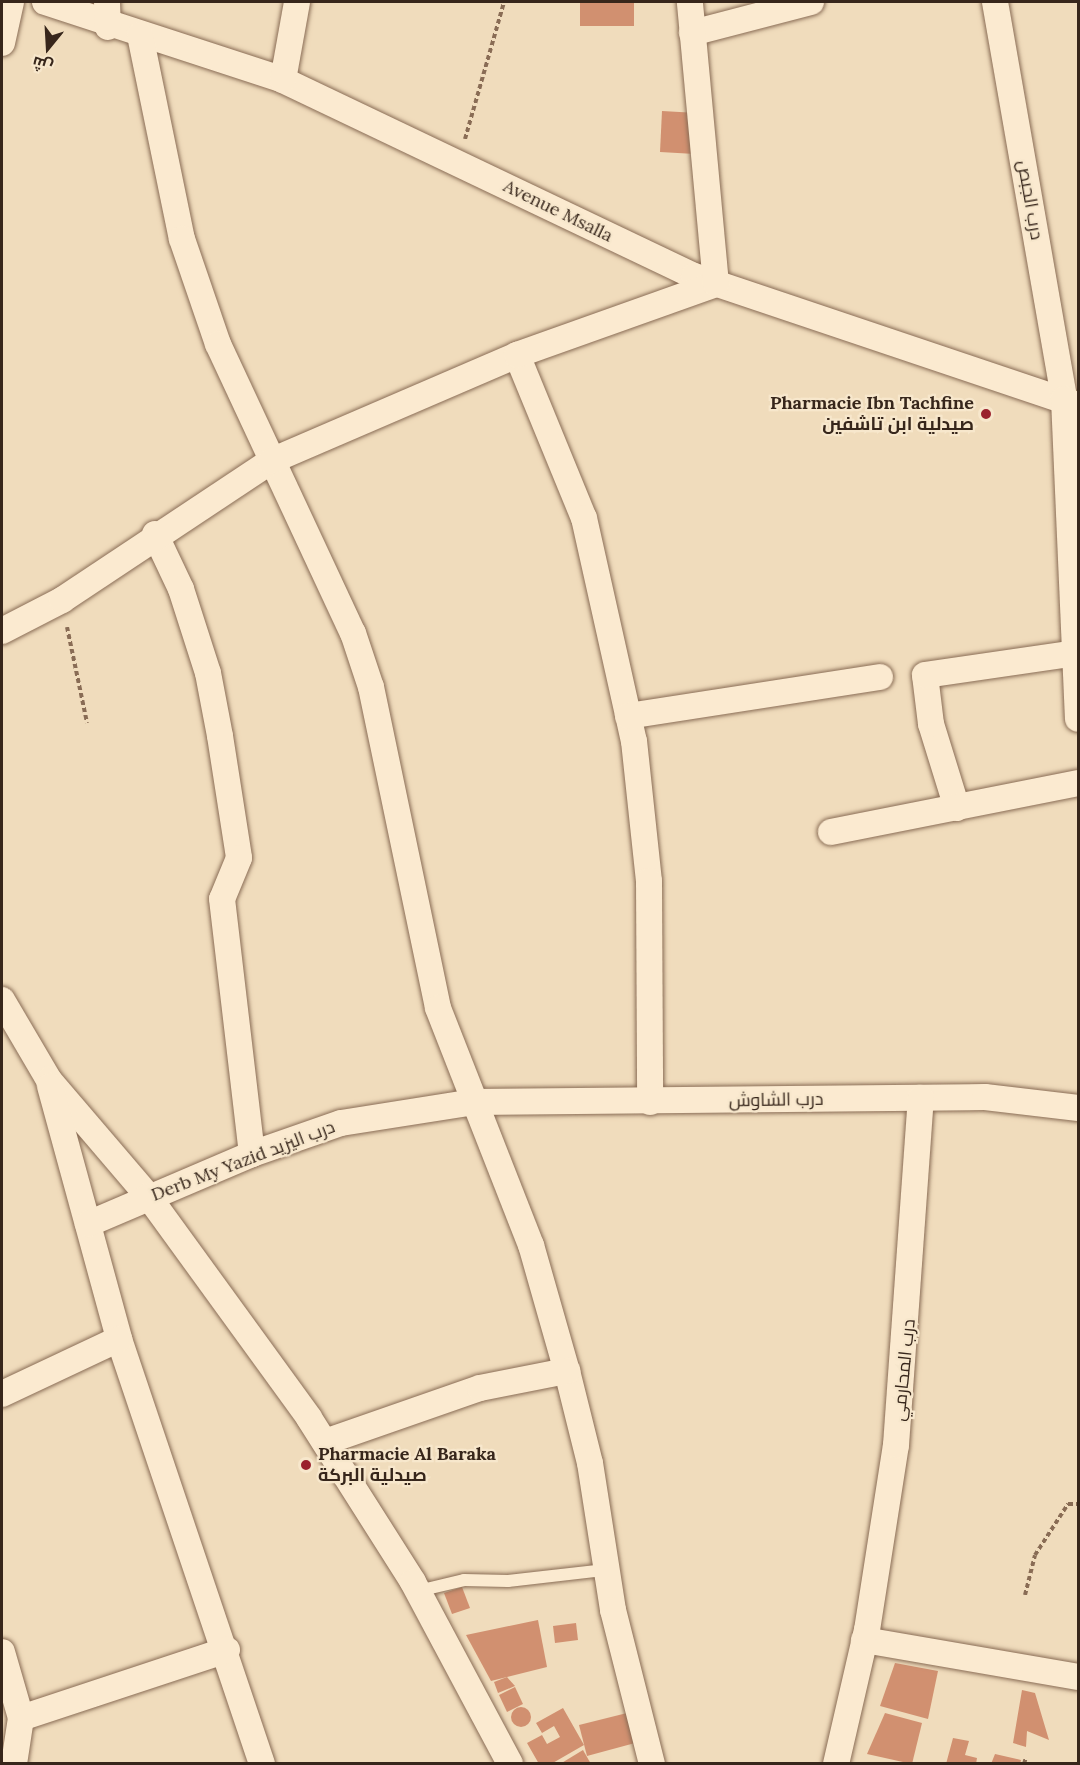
<!DOCTYPE html>
<meta charset="utf-8">
<style>
body{margin:0}
#map{position:relative;width:1080px;height:1765px;overflow:hidden;background:#f0dcbc;font-family:Lora,Cairo,serif}
div>[style]{position:absolute}
.building>*{inset:0;background:#d19070}
.round{border-radius:50%}
.path>*{height:4px;margin-top:-2px;transform-origin:0;background:repeating-linear-gradient(90deg,#896c55 0 4.5px,transparent 0 7.5px)}
.roads{filter:drop-shadow(0 0 2px #896c55) drop-shadow(0 0 2px #896c55)}
.service>*{height:12px;margin:-6px;padding:0 6px;transform-origin:6px;border-radius:6px;background:#fbead0}
.minor>*{height:26px;margin:-13px;padding:0 13px;transform-origin:13px;border-radius:13px;background:#fbead0}
.dots>*{width:16px;height:16px;translate:-50% -50%;box-sizing:border-box;border:3px solid #f7e7cc;border-radius:50%}
span{translate:-50% -50%;white-space:nowrap;text-align:center;line-height:1.15;-webkit-text-stroke:4.5px #f7e7cc;paint-order:stroke}
.street-label{font-size:18px;color:#37261b}
.poi-label{font-size:18px;color:#37261b;font-weight:700}
.right{translate:-100% -50%;text-align:right}
.left{translate:0 -50%;text-align:left}
.frame{position:absolute;inset:0;border:3px solid #37261b;pointer-events:none}
.north{position:absolute;left:18px;top:18px;width:60px;height:60px;-webkit-text-stroke:4px #f7e7cc;paint-order:stroke;rotate:198deg;font-size:16px;font-weight:700;line-height:24px;text-align:center;color:#37261b}
.north::after{content:'';display:block;margin:auto;width:21px;height:27px;background:#37261b;clip-path:polygon(50% 0,100% 100%,50% 72%,0 100%)}
</style>
<div id="map">
<div class="building">
<div style="clip-path:polygon(634px 2px,634px 26px,580px 26px,580px 3px)"></div>
<div style="clip-path:polygon(662px 111px,697px 113px,695px 154px,660px 152px)"></div>
<div style="clip-path:polygon(462px 1587px,470px 1608px,452px 1614px,444px 1593px)"></div>
<div style="clip-path:polygon(538px 1620px,547px 1667px,491px 1681px,466px 1635px)"></div>
<div style="clip-path:polygon(576px 1623px,578px 1640px,555px 1643px,553px 1626px)"></div>
<div style="clip-path:polygon(895px 1663px,938px 1671px,928px 1719px,880px 1706px)"></div>
<div style="clip-path:polygon(507px 1677px,515px 1686px,498px 1693px,494px 1682px)"></div>
<div style="clip-path:polygon(515px 1687px,523px 1704px,507px 1712px,499px 1695px)"></div>
<div style="clip-path:polygon(1022px 1690px,1035px 1693px,1049px 1740px,1027px 1731px,1026px 1747px,1013px 1743px)"></div>
<div class="round" style="left:511px;top:1707px;width:20px;height:20px"></div>
<div style="clip-path:polygon(563px 1708px,584px 1745px,551px 1764px,539px 1764px,527px 1743px,542px 1735px,547px 1744px,560px 1737px,554px 1726px,542px 1733px,536px 1723px)"></div>
<div style="clip-path:polygon(627px 1713px,635px 1743px,587px 1756px,579px 1725px)"></div>
<div style="clip-path:polygon(885px 1713px,922px 1723px,912px 1764px,867px 1754px)"></div>
<div style="clip-path:polygon(953px 1738px,969px 1741px,965px 1755px,977px 1758px,976px 1764px,946px 1764px)"></div>
<div style="clip-path:polygon(583px 1750px,591px 1764px,560px 1764px)"></div>
<div style="clip-path:polygon(995px 1754px,1021px 1760px,1020px 1764px,991px 1764px)"></div>
</div>
<div class="path">
<div style="left:465px;top:139px;width:142px;rotate:-74.1deg"></div>
<div style="left:67px;top:627px;width:98px;rotate:78.2deg"></div>
<div style="left:1025px;top:1595px;width:41px;rotate:-76deg"></div>
<div style="left:1035px;top:1555px;width:61px;rotate:-57.1deg"></div>
<div style="left:1068px;top:1504px;width:10px"></div>
<div style="left:1024px;top:1764px;width:7px;rotate:-74deg"></div>
</div>
<div class="roads">
<div class="service">
<div style="left:418px;top:1591px;width:47px;rotate:-13.4deg"></div>
<div style="left:464px;top:1580px;width:44px;rotate:1.3deg"></div>
<div style="left:508px;top:1581px;width:98px;rotate:-6.5deg"></div>
</div>
<div class="minor">
<div style="left:45px;top:2px;width:250px;rotate:18.1deg"></div>
<div style="left:283px;top:80px;width:455px;rotate:25.5deg"></div>
<div style="left:694px;top:276px;width:405px;rotate:18.6deg"></div>
<div style="left:107px;top:2px;width:25px;rotate:88deg"></div>
<div style="left:995px;top:2px;width:403px;rotate:80.1deg"></div>
<div style="left:1064px;top:399px;width:320px;rotate:87.5deg"></div>
<div style="left:692px;top:33px;width:123px;rotate:-14.6deg"></div>
<div style="left:140px;top:35px;width:208px;rotate:78.4deg"></div>
<div style="left:182px;top:239px;width:111px;rotate:71.1deg"></div>
<div style="left:218px;top:344px;width:319px;rotate:65deg"></div>
<div style="left:353px;top:633px;width:57px;rotate:71.6deg"></div>
<div style="left:371px;top:687px;width:328px;rotate:78.2deg"></div>
<div style="left:438px;top:1008px;width:255px;rotate:68.6deg"></div>
<div style="left:531px;top:1245px;width:131px;rotate:74.1deg"></div>
<div style="left:567px;top:1371px;width:95px;rotate:76deg"></div>
<div style="left:590px;top:1463px;width:149px;rotate:81.1deg"></div>
<div style="left:613px;top:1610px;width:159px;rotate:75.8deg"></div>
<div style="left:2px;top:43px;width:42px;rotate:-77.6deg"></div>
<div style="left:283px;top:80px;width:79px;rotate:-79.8deg"></div>
<div style="left:517px;top:355px;width:176px;rotate:67.7deg"></div>
<div style="left:584px;top:518px;width:229px;rotate:77.4deg"></div>
<div style="left:634px;top:741px;width:141px;rotate:83.9deg"></div>
<div style="left:649px;top:881px;width:221px;rotate:89.7deg"></div>
<div style="left:155px;top:534px;width:61px;rotate:64.7deg"></div>
<div style="left:181px;top:589px;width:88px;rotate:72.2deg"></div>
<div style="left:208px;top:673px;width:64px;rotate:79.2deg"></div>
<div style="left:220px;top:736px;width:123px;rotate:81.1deg"></div>
<div style="left:239px;top:858px;width:44px;rotate:112.5deg"></div>
<div style="left:222px;top:899px;width:257px;rotate:83.3deg"></div>
<div style="left:2px;top:631px;width:68px;rotate:-27.3deg"></div>
<div style="left:62px;top:600px;width:251px;rotate:-33.6deg"></div>
<div style="left:271px;top:461px;width:268px;rotate:-23.3deg"></div>
<div style="left:517px;top:355px;width:211px;rotate:-19.6deg"></div>
<div style="left:716px;top:284px;width:283px;rotate:-95.3deg"></div>
<div style="left:628px;top:716px;width:255px;rotate:-8.8deg"></div>
<div style="left:957px;top:808px;width:88px;rotate:-107.2deg"></div>
<div style="left:931px;top:724px;width:49px;rotate:-97deg"></div>
<div style="left:925px;top:675px;width:153px;rotate:-8.3deg"></div>
<div style="left:831px;top:832px;width:252px;rotate:-11.2deg"></div>
<div style="left:2px;top:1000px;width:93px;rotate:59.6deg"></div>
<div style="left:49px;top:1080px;width:153px;rotate:49.5deg"></div>
<div style="left:148px;top:1196px;width:274px;rotate:54deg"></div>
<div style="left:309px;top:1418px;width:194px;rotate:57.6deg"></div>
<div style="left:413px;top:1582px;width:206px;rotate:61.9deg"></div>
<div style="left:50px;top:1086px;width:262px;rotate:74.7deg"></div>
<div style="left:119px;top:1339px;width:448px;rotate:71.4deg"></div>
<div style="left:88px;top:1224px;width:178px;rotate:-23.1deg"></div>
<div style="left:252px;top:1154px;width:94px;rotate:-19.2deg"></div>
<div style="left:341px;top:1123px;width:134px;rotate:-9deg"></div>
<div style="left:473px;top:1102px;width:512px;rotate:-0.56deg"></div>
<div style="left:985px;top:1097px;width:94px;rotate:6.7deg"></div>
<div style="left:2px;top:1394px;width:129px;rotate:-25.2deg"></div>
<div style="left:325px;top:1442px;width:164px;rotate:-19.2deg"></div>
<div style="left:480px;top:1388px;width:89px;rotate:-11.1deg"></div>
<div style="left:864px;top:1640px;width:217px;rotate:9.8deg"></div>
<div style="left:2px;top:1652px;width:69px;rotate:73.9deg"></div>
<div style="left:21px;top:1718px;width:47px;rotate:98.7deg"></div>
<div style="left:21px;top:1718px;width:217px;rotate:-18.3deg"></div>
<div style="left:836px;top:1764px;width:138px;rotate:-77deg"></div>
<div style="left:867px;top:1630px;width:187px;rotate:-81.1deg"></div>
<div style="left:896px;top:1445px;width:348px;rotate:-85.9deg"></div>
</div>
</div>
<div class="dots">
<div style="left:986px;top:414px;background:#9b212d"></div>
<div style="left:306px;top:1465px;background:#9b212d"></div>
</div>
<div class="street-label">
<span style="left:1030px;top:200px;rotate:80deg">درب الجبص</span>
<span style="left:558px;top:211px;rotate:26deg">Avenue Msalla</span>
<span style="left:776px;top:1100px;rotate:-1deg">درب الشاوش</span>
<span style="left:243px;top:1161px;rotate:-21deg">Derb My Yazid درب اليزيد</span>
<span style="left:904px;top:1370px;rotate:-84deg">درب المحارمي</span>
</div>
<div class="poi-label">
<span class="right" style="left:974px;top:414px">Pharmacie Ibn Tachfine<br>صيدلية ابن تاشفين</span>
<span class="left" style="left:318px;top:1465px">Pharmacie Al Baraka<br>صيدلية البركة</span>
</div>
<div class="frame"></div>
<div class="north">ش</div>
</div>
